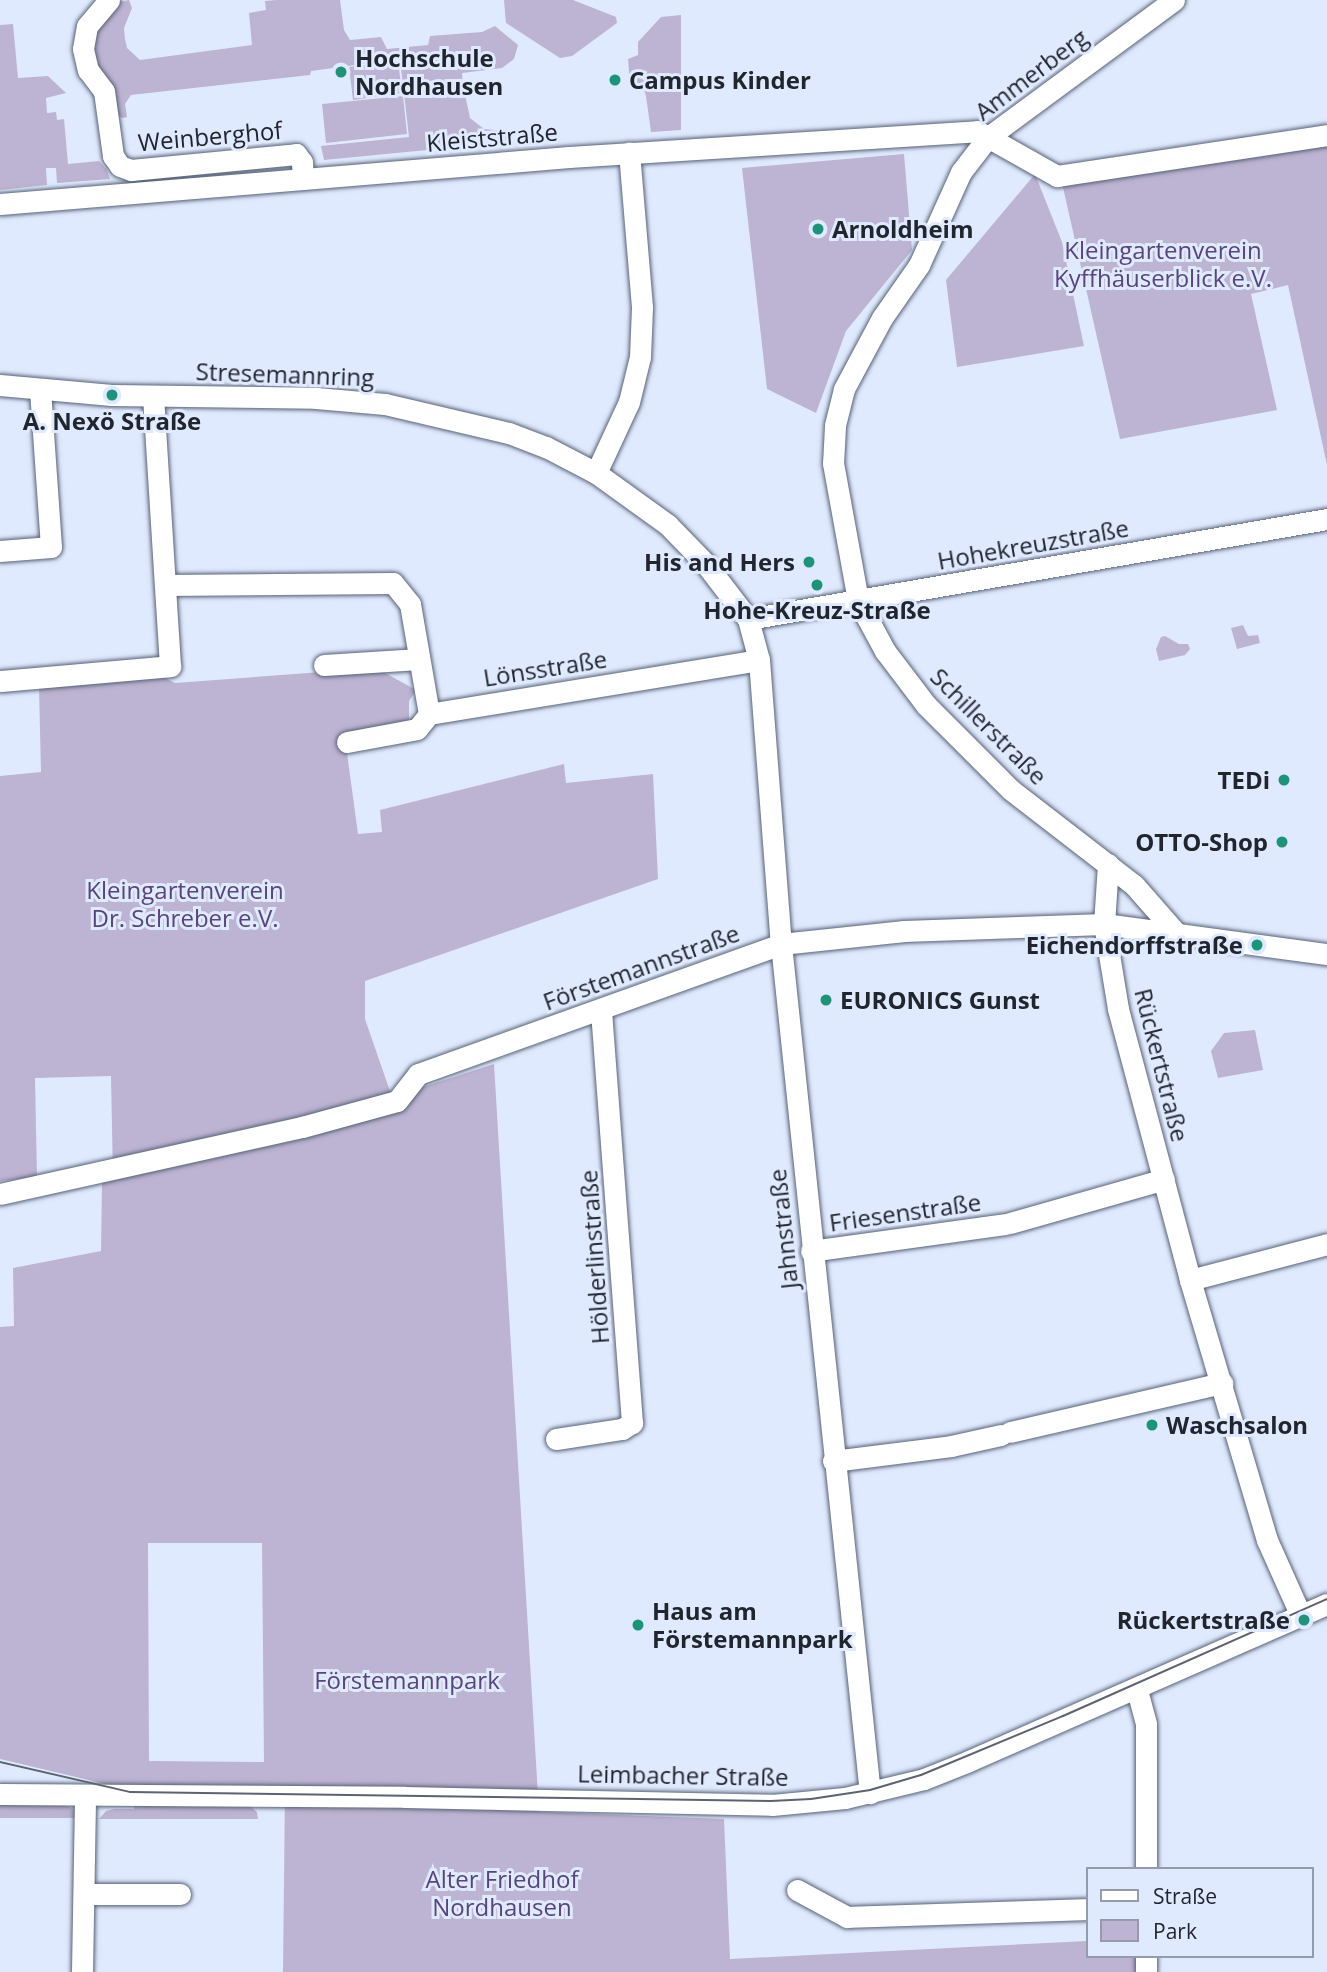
<!DOCTYPE html>
<meta charset="utf-8">
<style>
body{margin:0}
#map{position:relative;width:1327px;height:1972px;overflow:hidden;background:#e0eafe;font-family:"Open Sans",sans-serif}
div>[style]{position:absolute}
.green>*{inset:0;background:#bdb3d2}
.roads{filter:drop-shadow(0 0 2px #576276) drop-shadow(0 0 2px #576276)}
.minor>*{height:21px;margin:-10.5px;padding:0 10.5px;transform-origin:10.5px;border-radius:10.5px;background:#fff}
.tram>*{height:2px;margin:-1px;padding:0 1px;transform-origin:1px;border-radius:1px;background:#5d626f}
.dots>*{width:19px;height:19px;translate:-50% -50%;box-sizing:border-box;border:4px solid #e0eafe;border-radius:50%}
span{translate:-50% -50%;white-space:nowrap;text-align:center;line-height:1.15;-webkit-text-stroke:6px #e0eafe;paint-order:stroke}
.poi-label{font-size:24px;color:#21252e;font-weight:700}
.left{translate:0 -50%;text-align:left}
.right{translate:-100% -50%;text-align:right}
.street-label{font-size:24px;color:#21252e}
.park-label{font-size:24px;color:#59447d}
.legend{position:absolute;left:1086px;top:1867px;width:228px;height:91px;box-sizing:border-box;background:#e0eafe;border:2px solid #949bab;margin:0;padding:9px 12px;list-style:none;font-size:21px;color:#21252e}
.legend li{display:flex;align-items:center;gap:14px;height:35px}
.legend b{width:35px;border:2px solid #949bab}
</style>
<div id="map">
<div class="green">
<div style="clip-path:polygon(129px 0,132px 8px,124px 28px,125px 39px,127px 48px,140px 60px,252px 45px,249px 13px,266px 10px,265px 1px,277px 0,340px 0,344px 30px,350px 40px,381px 37px,387px 49px,428px 45px,430px 36px,482px 32px,495px 26px,518px 45px,514px 59px,502px 68px,462px 73px,463px 85px,470px 118px,484px 129px,506px 131px,510px 142px,324px 160px,321px 146px,409px 137px,400px 59px,311px 71px,310px 75px,131px 95px,125px 104px,127px 117px,123px 118px,117px 116px,95px 65px,91px 37px,119px 2px)"></div>
<div style="clip-path:polygon(504px 0,573px 0,616px 17px,617px 23px,572px 56px,560px 58px,506px 23px)"></div>
<div style="clip-path:polygon(681px 15px,681px 130px,651px 132px,646px 96px,642px 83px,630px 83px,628px 59px,638px 55px,638px 42px,661px 17px)"></div>
<div style="clip-path:polygon(13px 24px,18px 78px,48px 76px,66px 93px,46px 98px,47px 113px,56px 112px,57px 120px,64px 119px,68px 164px,99px 161px,107px 170px,110px 179px,57px 183px,56px 168px,46px 168px,47px 185px,0 190px,0 25px)"></div>
<div style="clip-path:polygon(398px 61px,402px 93px,353px 100px,349px 67px)"></div>
<div style="clip-path:polygon(403px 96px,407px 134px,326px 143px,322px 104px)"></div>
<div style="clip-path:polygon(1327px 140px,1327px 465px,1288px 285px,1251px 294px,1277px 410px,1120px 439px,1062px 183px)"></div>
<div style="clip-path:polygon(904px 154px,912px 250px,846px 331px,816px 413px,767px 389px,742px 168px)"></div>
<div style="clip-path:polygon(1035px 174px,1062px 242px,1084px 346px,957px 367px,946px 280px)"></div>
<div style="clip-path:polygon(1243px 625px,1248px 636px,1258px 635px,1260px 643px,1237px 649px,1231px 628px)"></div>
<div style="clip-path:polygon(1165px 636px,1179px 644px,1188px 644px,1190px 649px,1185px 655px,1159px 661px,1156px 649px,1161px 637px)"></div>
<div style="clip-path:polygon(evenodd,376px 668px,416px 690px,409px 701px,409px 724px,345px 738px,358px 834px,382px 832px,380px 810px,564px 764px,566px 783px,653px 774px,658px 879px,365px 981px,365px 1019px,392px 1097px,494px 1064px,539px 1812px,724px 1819px,730px 1959px,1087px 1941px,1087px 1956px,1141px 1956px,1141px 1972px,283px 1972px,285px 1788px,114px 1786px,0 1759px,0 1327px,14px 1326px,13px 1268px,101px 1251px,102px 1182px,113px 1179px,111px 1076px,35px 1078px,37px 1177px,0 1181px,0 776px,41px 772px,39px 687px,159px 675px,175px 683px,376px 668px,148px 1543px,262px 1543px,264px 1762px,149px 1761px,148px 1543px)"></div>
<div style="clip-path:polygon(1255px 1030px,1263px 1070px,1218px 1078px,1211px 1051px,1224px 1033px)"></div>
<div style="clip-path:polygon(0 1801px,64px 1804px,74px 1810px,78px 1818px,0 1818px)"></div>
<div style="clip-path:polygon(134px 1803px,249px 1805px,257px 1812px,258px 1819px,99px 1819px,106px 1811px,114px 1809px,134px 1809px)"></div>
</div>
<div class="roads">
<div class="minor">
<div style="left:109px;top:0;width:34px;rotate:130deg"></div>
<div style="left:87px;top:26px;width:23px;rotate:100deg"></div>
<div style="left:83px;top:49px;width:22px;rotate:77deg"></div>
<div style="left:88px;top:70px;width:26px;rotate:53deg"></div>
<div style="left:104px;top:91px;width:66px;rotate:82.1deg"></div>
<div style="left:113px;top:156px;width:12px;rotate:55deg"></div>
<div style="left:120px;top:166px;width:12px;rotate:20deg"></div>
<div style="left:131px;top:170px;width:166px;rotate:-5.5deg"></div>
<div style="left:296px;top:154px;width:10px;rotate:53deg"></div>
<div style="left:302px;top:162px;width:17px;rotate:87deg"></div>
<div style="left:1174px;top:0;width:231px;rotate:143.6deg"></div>
<div style="left:988px;top:137px;width:44px;rotate:127.6deg"></div>
<div style="left:961px;top:172px;width:102px;rotate:114.3deg"></div>
<div style="left:919px;top:265px;width:65px;rotate:124.9deg"></div>
<div style="left:882px;top:318px;width:81px;rotate:118.2deg"></div>
<div style="left:844px;top:389px;width:38px;rotate:104deg"></div>
<div style="left:835px;top:426px;width:37px;rotate:93deg"></div>
<div style="left:833px;top:463px;width:140px;rotate:79.7deg"></div>
<div style="left:858px;top:601px;width:57px;rotate:61.6deg"></div>
<div style="left:885px;top:651px;width:68px;rotate:52.8deg"></div>
<div style="left:926px;top:705px;width:120px;rotate:45deg"></div>
<div style="left:1011px;top:790px;width:155px;rotate:37.7deg"></div>
<div style="left:1134px;top:885px;width:65px;rotate:48.7deg"></div>
<div style="left:0;top:204px;width:571px;rotate:-4.72deg"></div>
<div style="left:569px;top:157px;width:409px;rotate:-3.6deg"></div>
<div style="left:977px;top:131px;width:92px;rotate:29.4deg"></div>
<div style="left:1057px;top:176px;width:273px;rotate:-8.6deg"></div>
<div style="left:0;top:385px;width:112px;rotate:5.1deg"></div>
<div style="left:112px;top:395px;width:204px;rotate:0.8deg"></div>
<div style="left:316px;top:398px;width:69px;rotate:5deg"></div>
<div style="left:385px;top:404px;width:127px;rotate:13.2deg"></div>
<div style="left:509px;top:433px;width:40px;rotate:21deg"></div>
<div style="left:546px;top:447px;width:56px;rotate:27.5deg"></div>
<div style="left:596px;top:473px;width:89px;rotate:35.8deg"></div>
<div style="left:668px;top:525px;width:53px;rotate:45.8deg"></div>
<div style="left:705px;top:563px;width:71px;rotate:52.5deg"></div>
<div style="left:748px;top:619px;width:42px;rotate:75deg"></div>
<div style="left:759px;top:660px;width:285px;rotate:85.6deg"></div>
<div style="left:781px;top:944px;width:854px;rotate:84.02deg"></div>
<div style="left:596px;top:473px;width:78px;rotate:-65.1deg"></div>
<div style="left:629px;top:402px;width:46px;rotate:-76.3deg"></div>
<div style="left:640px;top:357px;width:50px;rotate:-87.7deg"></div>
<div style="left:642px;top:307px;width:155px;rotate:-94.8deg"></div>
<div style="left:0;top:551px;width:51px;rotate:-4.5deg"></div>
<div style="left:51px;top:547px;width:158px;rotate:-94deg"></div>
<div style="left:165px;top:585px;width:228px;rotate:-0.5deg"></div>
<div style="left:393px;top:583px;width:27px;rotate:51deg"></div>
<div style="left:410px;top:604px;width:112px;rotate:80.2deg"></div>
<div style="left:748px;top:619px;width:588px;rotate:-9.8deg"></div>
<div style="left:324px;top:665px;width:95px;rotate:-3.6deg"></div>
<div style="left:0;top:681px;width:171px;rotate:-5deg"></div>
<div style="left:170px;top:666px;width:270px;rotate:-93.6deg"></div>
<div style="left:347px;top:742px;width:71px;rotate:-10.5deg"></div>
<div style="left:417px;top:729px;width:19px;rotate:-51deg"></div>
<div style="left:429px;top:714px;width:334px;rotate:-9.3deg"></div>
<div style="left:1108px;top:864px;width:60px;rotate:93.8deg"></div>
<div style="left:1104px;top:924px;width:86px;rotate:80.6deg"></div>
<div style="left:1118px;top:1009px;width:280px;rotate:75.1deg"></div>
<div style="left:1190px;top:1280px;width:271px;rotate:73.5deg"></div>
<div style="left:1267px;top:1540px;width:83px;rotate:65.9deg"></div>
<div style="left:0;top:1194px;width:309px;rotate:-12.5deg"></div>
<div style="left:302px;top:1127px;width:98px;rotate:-15.3deg"></div>
<div style="left:397px;top:1101px;width:34px;rotate:-52deg"></div>
<div style="left:418px;top:1074px;width:386px;rotate:-19.7deg"></div>
<div style="left:781px;top:944px;width:124px;rotate:-6deg"></div>
<div style="left:904px;top:931px;width:200px;rotate:-2deg"></div>
<div style="left:1104px;top:924px;width:225px;rotate:7.7deg"></div>
<div style="left:1010px;top:1223px;width:160px;rotate:-15.9deg"></div>
<div style="left:811px;top:1251px;width:196px;rotate:-7.9deg"></div>
<div style="left:1190px;top:1280px;width:142px;rotate:-14.7deg"></div>
<div style="left:1010px;top:1432px;width:218px;rotate:-13deg"></div>
<div style="left:556px;top:1439px;width:67px;rotate:-8.6deg"></div>
<div style="left:622px;top:1429px;width:12px;rotate:-31deg"></div>
<div style="left:632px;top:1423px;width:414px;rotate:-94.3deg"></div>
<div style="left:833px;top:1461px;width:119px;rotate:-7.2deg"></div>
<div style="left:951px;top:1446px;width:51px;rotate:-12.4deg"></div>
<div style="left:1137px;top:1690px;width:35px;rotate:75deg"></div>
<div style="left:1146px;top:1724px;width:145px;rotate:90deg"></div>
<div style="left:0;top:1794px;width:405px;rotate:0.4deg"></div>
<div style="left:405px;top:1797px;width:367px;rotate:1.2deg"></div>
<div style="left:772px;top:1805px;width:73px;rotate:-5.5deg"></div>
<div style="left:845px;top:1798px;width:81px;rotate:-13.5deg"></div>
<div style="left:924px;top:1779px;width:48px;rotate:-21.8deg"></div>
<div style="left:969px;top:1761px;width:391px;rotate:-23.7deg"></div>
<div style="left:797px;top:1890px;width:57px;rotate:28.4deg"></div>
<div style="left:847px;top:1917px;width:240px;rotate:-1.9deg"></div>
<div style="left:84px;top:1894px;width:96px"></div>
<div style="left:82px;top:1972px;width:177px;rotate:-89deg"></div>
<div style="left:1146px;top:1972px;width:16px;rotate:-90deg"></div>
</div>
</div>
<div class="tram">
<div style="left:0;top:1762px;width:133px;rotate:13deg"></div>
<div style="left:130px;top:1792px;width:641px;rotate:0.8deg"></div>
<div style="left:771px;top:1801px;width:40px;rotate:-2.9deg"></div>
<div style="left:811px;top:1799px;width:60px;rotate:-8.7deg"></div>
<div style="left:870px;top:1790px;width:53px;rotate:-16.4deg"></div>
<div style="left:921px;top:1775px;width:154px;rotate:-22.6deg"></div>
<div style="left:1063px;top:1716px;width:289px;rotate:-23.9deg"></div>
</div>
<div class="dots">
<div style="left:341px;top:72px;background:#1c9479"></div>
<div style="left:615px;top:80px;background:#1c9479"></div>
<div style="left:818px;top:229px;background:#1c9479"></div>
<div style="left:112px;top:395px;background:#1c9479"></div>
<div style="left:809px;top:562px;background:#1c9479"></div>
<div style="left:817px;top:585px;background:#1c9479"></div>
<div style="left:1284px;top:780px;background:#1c9479"></div>
<div style="left:1282px;top:842px;background:#1c9479"></div>
<div style="left:1257px;top:945px;background:#1c9479"></div>
<div style="left:826px;top:1000px;background:#1c9479"></div>
<div style="left:1152px;top:1425px;background:#1c9479"></div>
<div style="left:1304px;top:1620px;background:#1c9479"></div>
<div style="left:638px;top:1625px;background:#1c9479"></div>
</div>
<div class="poi-label">
<span class="left" style="left:355px;top:72px">Hochschule<br>Nordhausen</span>
<span class="left" style="left:629px;top:80px">Campus Kinder</span>
<span class="left" style="left:832px;top:229px">Arnoldheim</span>
<span style="left:112px;top:421px">A. Nexö Straße</span>
<span class="right" style="left:795px;top:562px">His and Hers</span>
<span style="left:817px;top:610px">Hohe-Kreuz-Straße</span>
<span class="right" style="left:1270px;top:780px">TEDi</span>
<span class="right" style="left:1268px;top:842px">OTTO-Shop</span>
<span class="right" style="left:1243px;top:945px">Eichendorffstraße</span>
<span class="left" style="left:840px;top:1000px">EURONICS Gunst</span>
<span class="left" style="left:1166px;top:1425px">Waschsalon</span>
<span class="left" style="left:652px;top:1625px">Haus am<br>Förstemannpark</span>
<span class="right" style="left:1290px;top:1620px">Rückertstraße</span>
</div>
<div class="street-label">
<span style="left:1031px;top:74px;rotate:-37deg">Ammerberg</span>
<span style="left:210px;top:136px;rotate:-5deg">Weinberghof</span>
<span style="left:492px;top:137px;rotate:-5deg">Kleiststraße</span>
<span style="left:285px;top:374px;rotate:2deg">Stresemannring</span>
<span style="left:1033px;top:544px;rotate:-10deg">Hohekreuzstraße</span>
<span style="left:545px;top:668px;rotate:-9deg">Lönsstraße</span>
<span style="left:989px;top:726px;rotate:45deg">Schillerstraße</span>
<span style="left:641px;top:967px;rotate:-20deg">Förstemannstraße</span>
<span style="left:1162px;top:1065px;rotate:76deg">Rückertstraße</span>
<span style="left:905px;top:1212px;rotate:-8deg">Friesenstraße</span>
<span style="left:783px;top:1229px;rotate:-96deg">Jahnstraße</span>
<span style="left:594px;top:1257px;rotate:-94deg">Hölderlinstraße</span>
<span style="left:683px;top:1775px;rotate:1deg">Leimbacher Straße</span>
</div>
<div class="park-label">
<span style="left:1163px;top:264px">Kleingartenverein<br>Kyffhäuserblick e.V.</span>
<span style="left:185px;top:904px">Kleingartenverein<br>Dr. Schreber e.V.</span>
<span style="left:407px;top:1680px">Förstemannpark</span>
<span style="left:502px;top:1893px">Alter Friedhof<br>Nordhausen</span>
</div>
<ul class="legend">
<li><b style="height:9px;background:#fff"></b>Straße</li>
<li><b style="height:19px;background:#bdb3d2"></b>Park</li>
</ul>
</div>
